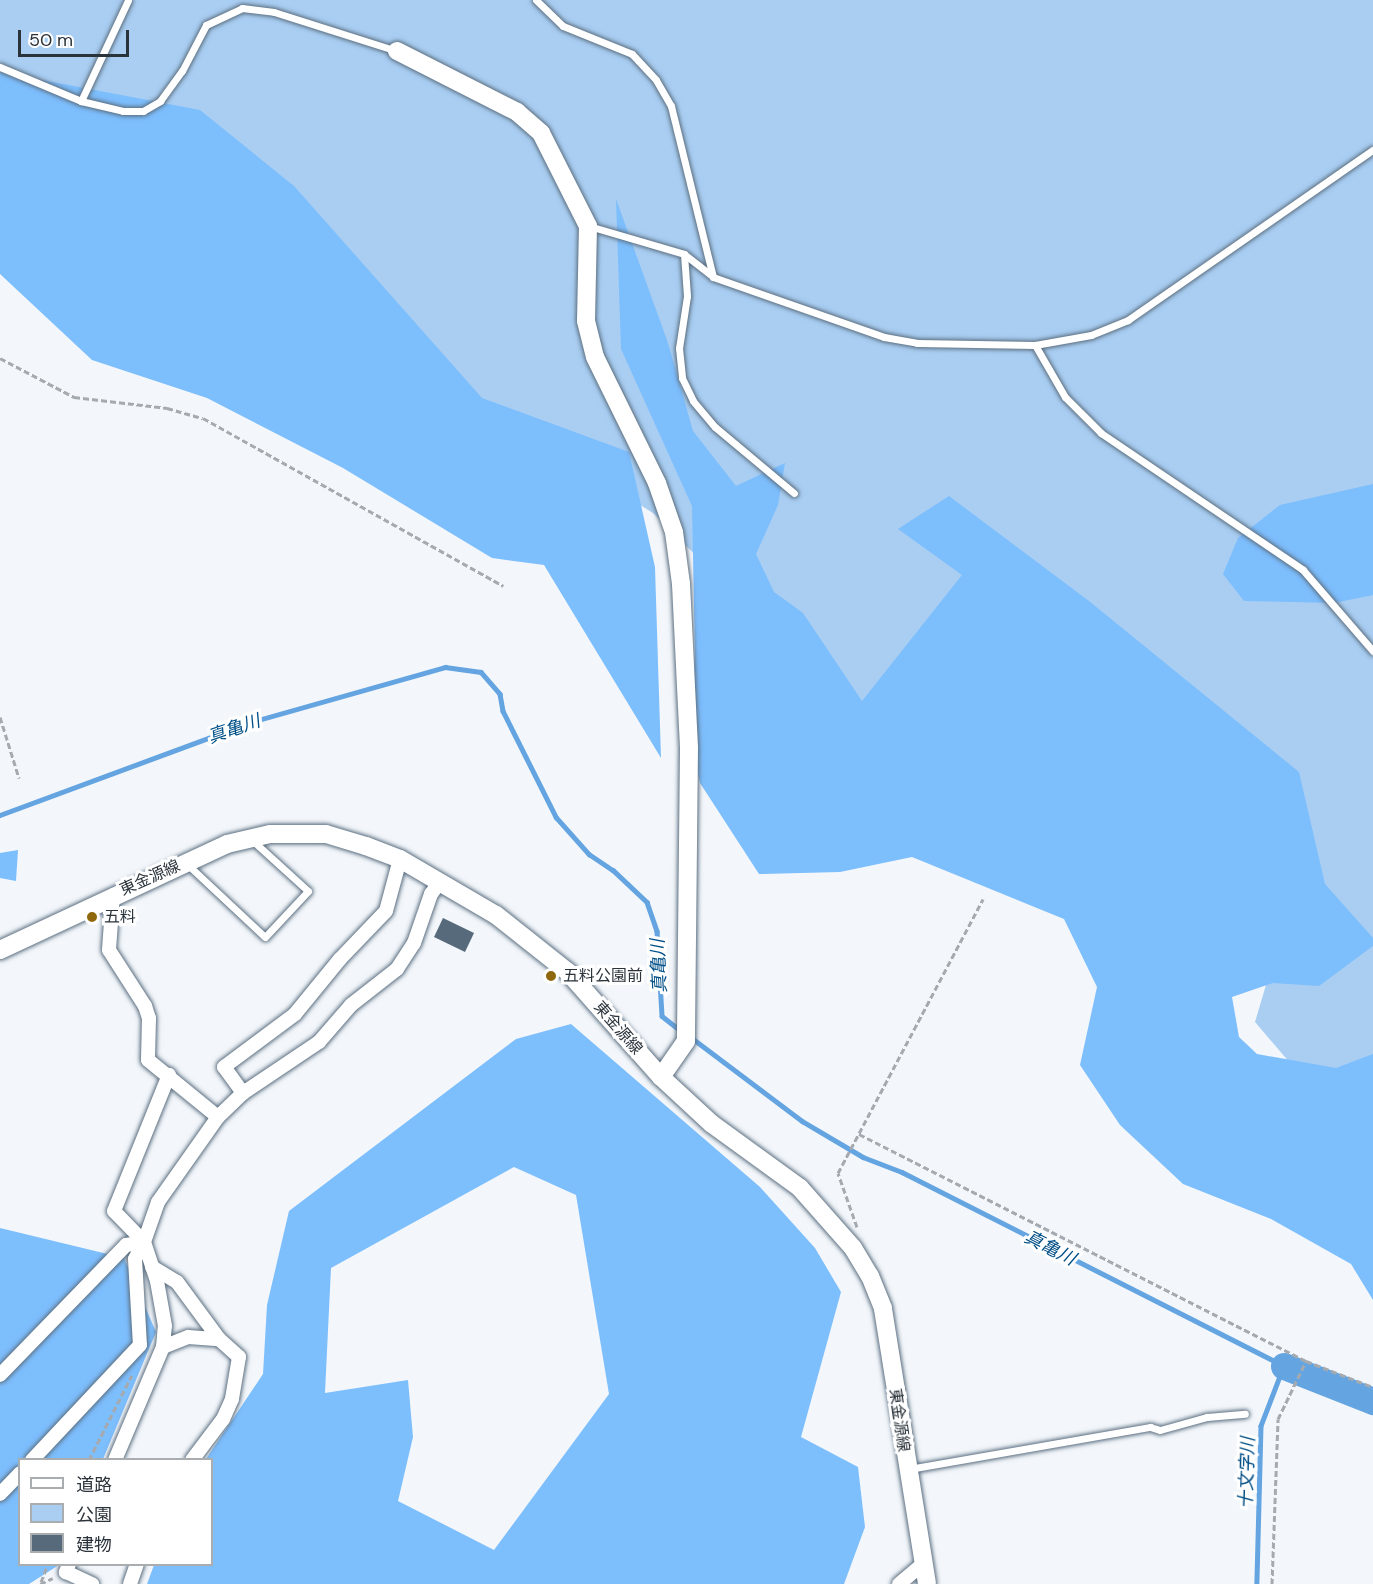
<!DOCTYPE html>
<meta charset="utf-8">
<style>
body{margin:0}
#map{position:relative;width:1373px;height:1584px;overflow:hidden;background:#f3f7fb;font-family:"DM Sans","Noto Sans JP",sans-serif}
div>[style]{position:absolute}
.green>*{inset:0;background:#a9cef2}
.forest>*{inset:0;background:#7dbefd}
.stream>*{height:4.5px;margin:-2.25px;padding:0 2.25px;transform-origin:2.25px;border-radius:2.25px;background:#64a4e1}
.river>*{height:27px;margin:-13.5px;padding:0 13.5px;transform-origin:13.5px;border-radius:13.5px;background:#64a4e1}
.building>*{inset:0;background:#576a7c}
.path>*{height:3px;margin-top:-1.5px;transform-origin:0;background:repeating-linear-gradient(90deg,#a4aaaf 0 6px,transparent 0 9px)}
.roads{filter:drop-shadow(0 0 2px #5c6f81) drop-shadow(0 0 2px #5c6f81)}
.lane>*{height:7px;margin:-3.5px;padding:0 3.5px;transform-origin:3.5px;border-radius:3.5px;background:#fff}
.street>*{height:14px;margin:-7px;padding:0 7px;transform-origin:7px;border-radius:7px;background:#fff}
.secondary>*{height:18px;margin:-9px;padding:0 9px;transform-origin:9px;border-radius:9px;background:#fff}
.dots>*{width:16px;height:16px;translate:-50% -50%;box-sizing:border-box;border:3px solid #fff;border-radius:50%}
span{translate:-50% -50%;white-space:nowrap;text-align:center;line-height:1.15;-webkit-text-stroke:6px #fff;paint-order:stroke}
.street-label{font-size:16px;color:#2a323a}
.poi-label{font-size:16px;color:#2a323a}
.left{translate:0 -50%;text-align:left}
.water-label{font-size:18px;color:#014f87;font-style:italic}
.legend{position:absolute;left:18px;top:1458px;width:195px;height:108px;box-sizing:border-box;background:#fff;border:2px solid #aaadb0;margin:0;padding:8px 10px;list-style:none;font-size:18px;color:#2a323a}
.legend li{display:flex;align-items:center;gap:12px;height:30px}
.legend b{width:30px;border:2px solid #aaadb0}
.scale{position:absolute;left:18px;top:30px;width:111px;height:27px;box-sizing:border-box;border:3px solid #2a323a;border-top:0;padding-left:8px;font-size:18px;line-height:21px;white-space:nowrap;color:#2a323a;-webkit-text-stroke:4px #fff;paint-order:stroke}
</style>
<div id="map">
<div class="green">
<div style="clip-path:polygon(0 0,1373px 0,1373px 1144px,1331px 1111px,1255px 1022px,1293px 894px,873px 731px,653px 513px,402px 356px,0 145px)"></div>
</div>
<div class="forest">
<div style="clip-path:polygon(0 72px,200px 110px,294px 186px,482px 398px,629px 452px,655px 567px,661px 758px,544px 565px,492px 558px,343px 468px,207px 398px,92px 360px,0 274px)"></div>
<div style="clip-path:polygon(616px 199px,667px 340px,693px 431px,736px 486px,785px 463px,778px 505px,756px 554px,774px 592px,803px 613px,862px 701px,962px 575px,898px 529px,949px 496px,1089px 601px,1299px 772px,1325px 884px,1373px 938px,1373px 946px,1319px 986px,1273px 983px,1232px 997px,1239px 1037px,1257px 1054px,1336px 1068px,1373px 1054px,1373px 1300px,1351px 1264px,1271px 1219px,1183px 1184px,1120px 1125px,1080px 1065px,1097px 987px,1064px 919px,912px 857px,840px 872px,759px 874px,700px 783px,690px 735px,695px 655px,692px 506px,621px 349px)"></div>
<div style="clip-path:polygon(1373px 484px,1373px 595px,1334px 603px,1244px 601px,1223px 574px,1238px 538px,1280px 505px)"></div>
<div style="clip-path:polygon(18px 850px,16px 881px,0 878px,0 853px)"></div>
<div style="clip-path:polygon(evenodd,571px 1024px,760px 1187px,815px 1248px,841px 1292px,801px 1437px,858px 1467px,865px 1527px,844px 1584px,147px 1584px,154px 1565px,212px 1564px,212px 1460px,206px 1459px,263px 1374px,267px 1305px,289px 1211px,516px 1039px,571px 1024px,514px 1167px,576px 1195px,609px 1394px,494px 1550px,398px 1501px,413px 1437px,408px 1380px,325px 1393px,331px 1268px,514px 1167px)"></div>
<div style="clip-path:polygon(0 1228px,124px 1258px,156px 1332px,103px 1459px,20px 1460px,20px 1564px,59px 1565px,29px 1584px,0 1584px)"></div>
</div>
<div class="stream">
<div style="left:0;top:815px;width:268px;rotate:-20.3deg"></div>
<div style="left:251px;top:722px;width:202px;rotate:-15.8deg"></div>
<div style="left:445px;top:667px;width:36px;rotate:8deg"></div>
<div style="left:481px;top:672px;width:29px;rotate:49deg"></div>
<div style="left:500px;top:694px;width:17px;rotate:80deg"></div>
<div style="left:503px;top:711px;width:119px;rotate:63.4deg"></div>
<div style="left:556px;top:817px;width:50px;rotate:48.3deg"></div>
<div style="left:589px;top:854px;width:29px;rotate:34deg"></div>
<div style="left:613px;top:870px;width:47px;rotate:43.3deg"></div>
<div style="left:647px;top:902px;width:31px;rotate:71deg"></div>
<div style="left:657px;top:931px;width:85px;rotate:86.6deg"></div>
<div style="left:662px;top:1016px;width:23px;rotate:38deg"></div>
<div style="left:692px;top:1038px;width:138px;rotate:37deg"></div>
<div style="left:802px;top:1121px;width:71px;rotate:30.5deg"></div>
<div style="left:863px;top:1157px;width:42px;rotate:21deg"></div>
<div style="left:902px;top:1172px;width:428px;rotate:26.9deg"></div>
<div style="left:1284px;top:1366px;width:64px;rotate:111deg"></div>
<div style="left:1261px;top:1426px;width:158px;rotate:91.5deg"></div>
</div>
<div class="river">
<div style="left:1284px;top:1366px;width:96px;rotate:21.5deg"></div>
</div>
<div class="building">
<div style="clip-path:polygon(443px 918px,474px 933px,465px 952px,434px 937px)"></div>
</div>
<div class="path">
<div style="left:0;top:358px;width:84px;rotate:27.8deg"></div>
<div style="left:74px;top:397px;width:94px;rotate:6.7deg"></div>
<div style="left:167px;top:408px;width:37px;rotate:16deg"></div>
<div style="left:203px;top:418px;width:344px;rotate:29.2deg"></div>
<div style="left:0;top:717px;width:64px;rotate:72.7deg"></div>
<div style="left:859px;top:1134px;width:501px;rotate:26.92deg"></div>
<div style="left:1306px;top:1361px;width:72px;rotate:21.2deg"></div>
<div style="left:857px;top:1227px;width:57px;rotate:-109.4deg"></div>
<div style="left:838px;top:1173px;width:310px;rotate:-62.1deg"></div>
<div style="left:89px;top:1460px;width:95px;rotate:-63.2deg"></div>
<div style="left:41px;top:1582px;width:19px;rotate:-69deg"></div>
<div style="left:40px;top:1584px;width:14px;rotate:-25deg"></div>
<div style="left:1272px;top:1584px;width:165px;rotate:-87.9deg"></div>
<div style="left:1278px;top:1419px;width:64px;rotate:-64.2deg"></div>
</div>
<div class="roads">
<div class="lane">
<div style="left:536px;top:0;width:37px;rotate:44deg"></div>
<div style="left:563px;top:26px;width:74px;rotate:22.1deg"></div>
<div style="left:632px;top:54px;width:35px;rotate:47deg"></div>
<div style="left:656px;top:80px;width:30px;rotate:60deg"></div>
<div style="left:671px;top:106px;width:176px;rotate:76.2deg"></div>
<div style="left:0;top:67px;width:88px;rotate:22.8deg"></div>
<div style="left:81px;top:101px;width:43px;rotate:13.4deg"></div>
<div style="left:123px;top:111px;width:20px"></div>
<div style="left:143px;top:111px;width:20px;rotate:-30deg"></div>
<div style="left:160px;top:101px;width:37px;rotate:-54deg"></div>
<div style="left:182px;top:71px;width:52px;rotate:-62.4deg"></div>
<div style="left:206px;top:25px;width:40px;rotate:-25deg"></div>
<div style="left:242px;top:8px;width:32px;rotate:7deg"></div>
<div style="left:274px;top:12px;width:129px;rotate:17.6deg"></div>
<div style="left:81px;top:101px;width:111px;rotate:-65deg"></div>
<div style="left:589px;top:226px;width:99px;rotate:16.4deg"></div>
<div style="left:684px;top:254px;width:37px;rotate:38deg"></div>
<div style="left:713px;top:277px;width:181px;rotate:19.3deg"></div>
<div style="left:884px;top:337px;width:34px;rotate:10deg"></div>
<div style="left:917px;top:343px;width:118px;rotate:1deg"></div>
<div style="left:1035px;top:345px;width:57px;rotate:-10.1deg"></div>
<div style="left:1091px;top:335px;width:40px;rotate:-22deg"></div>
<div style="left:1128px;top:320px;width:298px;rotate:-34.8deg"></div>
<div style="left:684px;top:254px;width:42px;rotate:85.9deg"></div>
<div style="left:687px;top:296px;width:53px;rotate:98.7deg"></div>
<div style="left:679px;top:348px;width:30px;rotate:84deg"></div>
<div style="left:682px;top:378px;width:25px;rotate:64deg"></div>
<div style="left:693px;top:401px;width:34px;rotate:50deg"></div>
<div style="left:715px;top:427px;width:103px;rotate:39.9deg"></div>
<div style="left:1035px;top:345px;width:60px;rotate:60deg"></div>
<div style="left:1065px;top:397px;width:51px;rotate:45deg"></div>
<div style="left:1101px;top:433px;width:244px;rotate:34.1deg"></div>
<div style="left:1303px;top:570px;width:107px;rotate:49.2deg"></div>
<div style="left:188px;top:865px;width:105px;rotate:43.1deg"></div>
<div style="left:265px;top:937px;width:63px;rotate:-46.9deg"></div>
<div style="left:308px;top:891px;width:76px;rotate:-137.7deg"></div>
<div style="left:909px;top:1469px;width:245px;rotate:-9.9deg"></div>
<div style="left:1150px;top:1427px;width:10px;rotate:17deg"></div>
<div style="left:1160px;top:1430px;width:49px;rotate:-15.5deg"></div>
<div style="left:1207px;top:1417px;width:38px;rotate:-5deg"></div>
</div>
<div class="street">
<div style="left:113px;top:895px;width:55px;rotate:94.2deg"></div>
<div style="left:109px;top:950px;width:67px;rotate:57.3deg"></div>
<div style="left:145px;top:1006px;width:13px;rotate:72deg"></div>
<div style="left:149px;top:1018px;width:42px;rotate:91.4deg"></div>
<div style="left:148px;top:1060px;width:90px;rotate:39.2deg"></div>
<div style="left:243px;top:1093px;width:32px;rotate:-126deg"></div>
<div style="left:224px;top:1067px;width:89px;rotate:-36.7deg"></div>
<div style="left:295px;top:1014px;width:71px;rotate:-50.7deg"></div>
<div style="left:340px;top:959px;width:66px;rotate:-46.2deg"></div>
<div style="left:386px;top:911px;width:54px;rotate:-74.9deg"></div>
<div style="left:144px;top:1242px;width:43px;rotate:-134.1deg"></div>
<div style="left:114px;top:1211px;width:147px;rotate:-68deg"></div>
<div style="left:152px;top:1267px;width:29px;rotate:31deg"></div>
<div style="left:177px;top:1282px;width:71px;rotate:53.6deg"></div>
<div style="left:219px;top:1339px;width:27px;rotate:42deg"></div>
<div style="left:239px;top:1357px;width:43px;rotate:99.5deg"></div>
<div style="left:232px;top:1399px;width:22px;rotate:114deg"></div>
<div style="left:223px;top:1419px;width:51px;rotate:127.1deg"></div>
<div style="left:163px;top:1347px;width:27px;rotate:-22deg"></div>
<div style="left:188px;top:1337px;width:31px;rotate:4deg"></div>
<div style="left:0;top:1375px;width:181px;rotate:-45.9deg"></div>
<div style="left:126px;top:1245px;width:18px;rotate:-9deg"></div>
<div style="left:144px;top:1242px;width:19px;rotate:118deg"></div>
<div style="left:135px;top:1259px;width:86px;rotate:86.7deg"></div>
<div style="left:140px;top:1345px;width:158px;rotate:133.2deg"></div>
<div style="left:115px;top:1460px;width:123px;rotate:-67deg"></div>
<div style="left:163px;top:1347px;width:21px;rotate:-85deg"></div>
<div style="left:165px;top:1326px;width:46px;rotate:-100.1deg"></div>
<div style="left:157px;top:1281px;width:41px;rotate:-108.4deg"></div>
<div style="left:144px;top:1242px;width:42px;rotate:-70.7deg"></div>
<div style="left:158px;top:1202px;width:104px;rotate:-54.8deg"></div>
<div style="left:218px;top:1117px;width:35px;rotate:-44deg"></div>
<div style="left:243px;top:1093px;width:92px;rotate:-33.9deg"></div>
<div style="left:319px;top:1042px;width:49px;rotate:-49.1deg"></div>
<div style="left:351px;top:1005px;width:58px;rotate:-38deg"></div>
<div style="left:397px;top:969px;width:31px;rotate:-57deg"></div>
<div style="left:414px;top:943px;width:52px;rotate:-70.9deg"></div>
<div style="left:431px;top:894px;width:15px;rotate:-53deg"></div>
<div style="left:0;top:1494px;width:29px;rotate:-46deg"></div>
<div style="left:69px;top:1564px;width:9px;rotate:111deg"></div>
<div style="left:66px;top:1572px;width:29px;rotate:25deg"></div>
<div style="left:130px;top:1584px;width:21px;rotate:-71deg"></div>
<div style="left:899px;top:1584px;width:31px;rotate:-40deg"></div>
</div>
<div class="secondary">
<div style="left:397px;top:51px;width:135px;rotate:26.9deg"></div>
<div style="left:517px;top:112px;width:32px;rotate:41deg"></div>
<div style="left:541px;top:133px;width:104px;rotate:63.2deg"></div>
<div style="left:588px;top:226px;width:95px;rotate:91.2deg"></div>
<div style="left:586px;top:321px;width:37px;rotate:76deg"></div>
<div style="left:595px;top:357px;width:140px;rotate:63.8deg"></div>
<div style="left:657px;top:483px;width:52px;rotate:70.9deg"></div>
<div style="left:674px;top:532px;width:52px;rotate:82.3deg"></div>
<div style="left:681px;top:584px;width:164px;rotate:87.2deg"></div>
<div style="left:689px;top:748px;width:293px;rotate:90.6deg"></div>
<div style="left:686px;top:1041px;width:44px;rotate:124.8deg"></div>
<div style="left:0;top:950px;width:251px;rotate:-25deg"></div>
<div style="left:227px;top:844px;width:44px;rotate:-13.1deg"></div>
<div style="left:270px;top:834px;width:56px"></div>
<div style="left:326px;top:834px;width:42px;rotate:16.7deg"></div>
<div style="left:366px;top:846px;width:36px;rotate:21deg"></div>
<div style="left:400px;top:859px;width:111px;rotate:30.3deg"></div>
<div style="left:496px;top:915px;width:92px;rotate:38.4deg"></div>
<div style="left:568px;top:972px;width:140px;rotate:48.5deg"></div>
<div style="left:661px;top:1077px;width:69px;rotate:42.7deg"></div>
<div style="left:712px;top:1124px;width:109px;rotate:36deg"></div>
<div style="left:800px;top:1188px;width:80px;rotate:48.5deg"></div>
<div style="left:853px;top:1248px;width:33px;rotate:59deg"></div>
<div style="left:870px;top:1276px;width:35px;rotate:68deg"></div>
<div style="left:883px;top:1309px;width:278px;rotate:80.9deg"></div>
</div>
</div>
<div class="dots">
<div style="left:92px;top:917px;background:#8f670d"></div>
<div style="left:551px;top:976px;background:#8f670d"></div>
</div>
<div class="street-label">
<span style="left:150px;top:878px;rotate:-24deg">東金源線</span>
<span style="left:618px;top:1028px;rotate:49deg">東金源線</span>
<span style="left:899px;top:1420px;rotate:82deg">東金源線</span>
</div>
<div class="poi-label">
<span class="left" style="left:104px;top:917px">五料</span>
<span class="left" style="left:563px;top:976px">五料公園前</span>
</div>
<div class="water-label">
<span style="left:234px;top:729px;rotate:-19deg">真亀川</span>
<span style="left:659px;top:966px;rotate:-93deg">真亀川</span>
<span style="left:1050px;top:1248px;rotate:27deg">真亀川</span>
<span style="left:1247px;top:1473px;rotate:-88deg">十文字川</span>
</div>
<ul class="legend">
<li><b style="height:8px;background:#fff"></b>道路</li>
<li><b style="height:16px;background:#a9cef2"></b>公園</li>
<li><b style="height:16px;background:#576a7c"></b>建物</li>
</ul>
<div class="scale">50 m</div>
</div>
